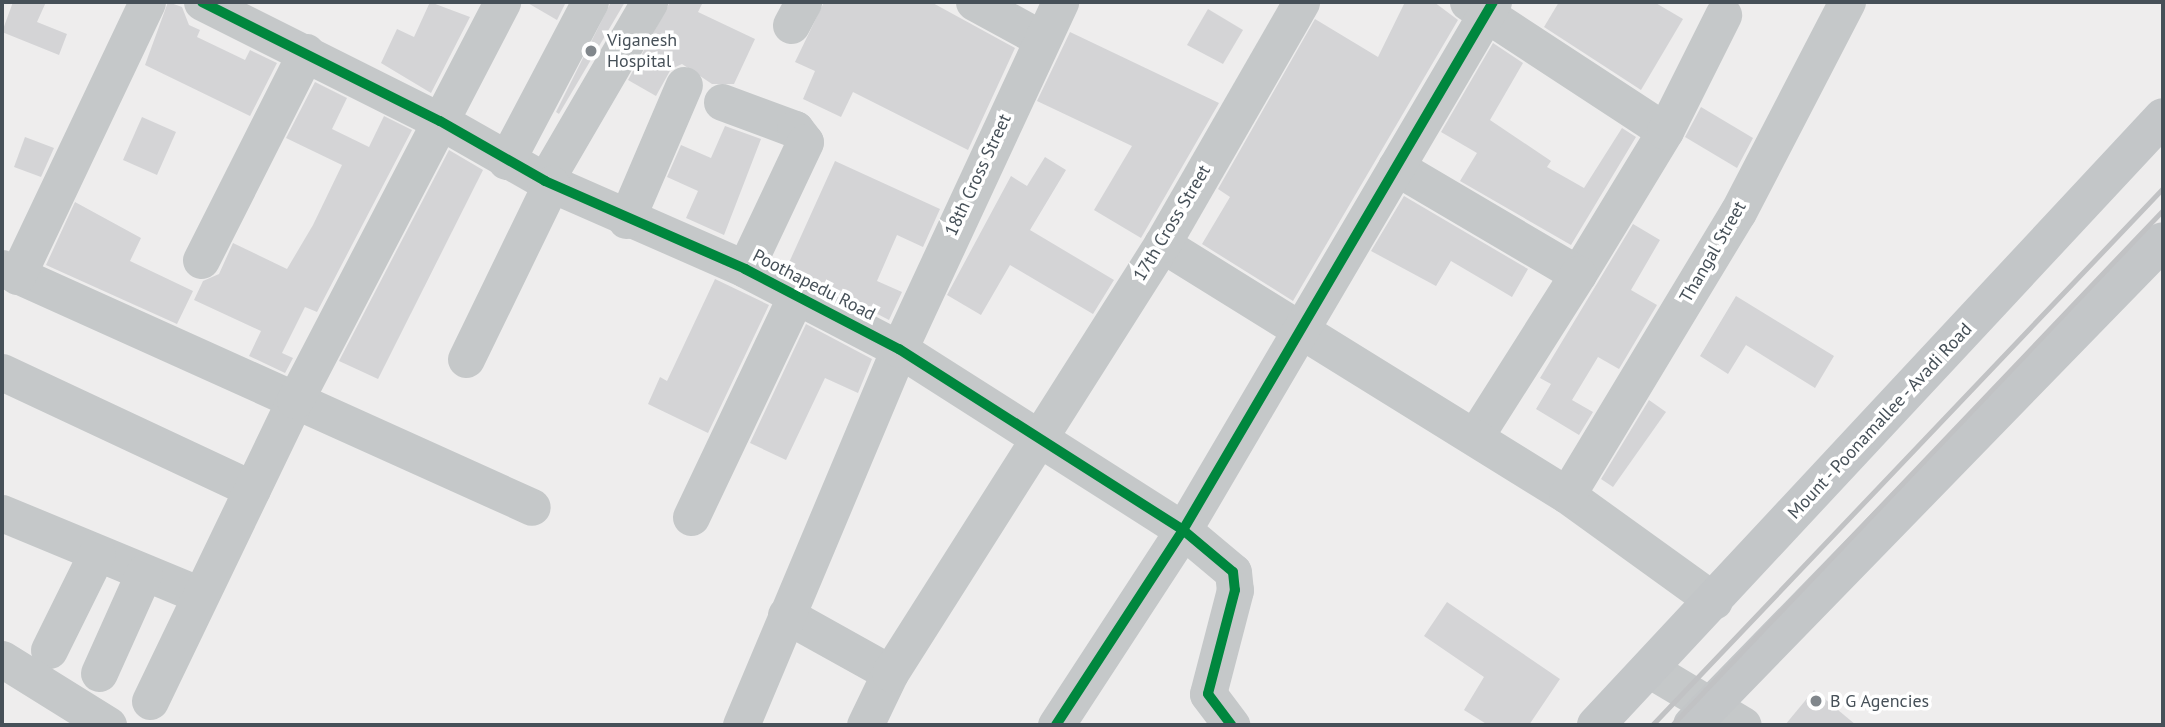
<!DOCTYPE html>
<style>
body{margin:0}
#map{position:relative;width:2165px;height:727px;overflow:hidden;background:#eeeded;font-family:"PT Sans",sans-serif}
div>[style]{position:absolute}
.building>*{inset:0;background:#d4d4d6}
.minor>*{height:37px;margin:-18.5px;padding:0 18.5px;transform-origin:18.5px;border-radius:18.5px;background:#c5c8c9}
.major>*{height:38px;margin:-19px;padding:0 19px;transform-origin:19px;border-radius:19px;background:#c3c6c8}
.rail>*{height:5px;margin:-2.5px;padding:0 2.5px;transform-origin:2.5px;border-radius:2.5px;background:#c1c2c4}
.cycleway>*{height:10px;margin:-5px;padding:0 5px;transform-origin:5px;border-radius:5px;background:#00873e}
.dots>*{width:19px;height:19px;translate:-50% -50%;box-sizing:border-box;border:4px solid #fff;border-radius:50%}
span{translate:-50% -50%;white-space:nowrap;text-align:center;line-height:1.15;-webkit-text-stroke:7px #fff;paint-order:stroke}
.poi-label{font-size:18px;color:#465058}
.left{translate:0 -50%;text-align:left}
.street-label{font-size:18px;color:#465058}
.frame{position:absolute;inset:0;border:4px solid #465058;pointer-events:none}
</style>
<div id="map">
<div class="building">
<div style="clip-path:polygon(13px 2px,46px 2px,37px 22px,67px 34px,59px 55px,2px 32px)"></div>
<div style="clip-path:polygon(168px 2px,182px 7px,189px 25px,200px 30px,197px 37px,245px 60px,250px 50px,277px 63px,250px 116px,145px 65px)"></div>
<div style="clip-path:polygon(430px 2px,470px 17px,431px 93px,381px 63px,397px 29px,414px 37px)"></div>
<div style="clip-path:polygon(526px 2px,566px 2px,557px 20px)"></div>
<div style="clip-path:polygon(611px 2px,625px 2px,559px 114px,556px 112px)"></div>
<div style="clip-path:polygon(670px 2px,703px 2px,698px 12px,755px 39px,734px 84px,712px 84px,682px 64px,671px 69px,656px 96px,628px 80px)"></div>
<div style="clip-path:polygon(824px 2px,931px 2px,1015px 48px,968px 150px,853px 92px,841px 117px,803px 99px,815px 71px,795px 62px)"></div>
<div style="clip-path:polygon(1405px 2px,1434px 2px,1458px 20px,1293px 301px,1202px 244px,1230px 197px,1218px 189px,1315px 19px,1378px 57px)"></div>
<div style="clip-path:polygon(1559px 2px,1654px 2px,1683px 19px,1641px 90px,1544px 27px)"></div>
<div style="clip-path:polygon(1208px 9px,1243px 30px,1223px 64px,1187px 45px)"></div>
<div style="clip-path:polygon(1070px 32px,1219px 103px,1141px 238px,1094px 210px,1132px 146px,1037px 101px)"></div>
<div style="clip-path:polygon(1493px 43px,1523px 63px,1490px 120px,1551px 161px,1547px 167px,1584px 188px,1622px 128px,1636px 137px,1571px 245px,1460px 181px,1477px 153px,1441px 132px)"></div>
<div style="clip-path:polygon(315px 82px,347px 98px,332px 129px,369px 147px,384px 116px,412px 130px,317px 312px,305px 307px,282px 353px,293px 358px,285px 373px,249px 356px,261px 331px,194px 300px,203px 281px,219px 274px,233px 243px,287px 269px,313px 225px,342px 165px,286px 138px)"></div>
<div style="clip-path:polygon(1701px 107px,1753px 138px,1737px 168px,1685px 137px)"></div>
<div style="clip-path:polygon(142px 117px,176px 132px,157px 175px,123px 160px)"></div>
<div style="clip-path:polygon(725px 126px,761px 139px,724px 235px,686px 218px,698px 191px,667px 177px,681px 145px,711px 158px)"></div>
<div style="clip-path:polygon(25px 137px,54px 148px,41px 177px,14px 167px)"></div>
<div style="clip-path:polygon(449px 150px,483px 170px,378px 379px,339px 361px)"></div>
<div style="clip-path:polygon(1045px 157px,1066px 170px,1030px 230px,1114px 280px,1093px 314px,1010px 265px,981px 315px,947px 295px,1011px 176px,1027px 186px)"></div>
<div style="clip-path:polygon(835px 161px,940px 209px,923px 247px,897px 235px,877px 281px,902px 292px,889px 320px,787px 267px)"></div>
<div style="clip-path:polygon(1404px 196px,1528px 269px,1512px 297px,1451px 261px,1436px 286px,1371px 251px)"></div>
<div style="clip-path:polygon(75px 202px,141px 238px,130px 261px,193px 291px,177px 324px,46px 265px)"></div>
<div style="clip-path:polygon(1633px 224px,1660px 240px,1631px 290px,1657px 305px,1619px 369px,1598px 357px,1572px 400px,1593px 412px,1579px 435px,1536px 409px,1551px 384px,1540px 378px)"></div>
<div style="clip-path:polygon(715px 279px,769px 305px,708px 433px,648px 404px,660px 377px,667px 381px)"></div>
<div style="clip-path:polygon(1736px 296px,1834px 356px,1815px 388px,1746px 345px,1728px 374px,1700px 356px)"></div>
<div style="clip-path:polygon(806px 324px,872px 359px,858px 393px,825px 378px,786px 460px,750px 443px)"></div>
<div style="clip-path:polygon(1649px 400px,1666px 412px,1613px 487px,1601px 479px)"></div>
<div style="clip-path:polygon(1447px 602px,1560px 679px,1529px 725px,1488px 725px,1464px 710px,1484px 677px,1424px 636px)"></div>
<div style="clip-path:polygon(1814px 690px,1856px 725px,1785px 725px)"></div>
</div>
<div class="minor">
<div style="left:202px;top:2px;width:266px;rotate:26.6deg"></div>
<div style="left:440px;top:121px;width:121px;rotate:29.7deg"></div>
<div style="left:545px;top:181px;width:219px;rotate:23.7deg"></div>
<div style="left:745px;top:269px;width:174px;rotate:27.5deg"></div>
<div style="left:899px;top:349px;width:337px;rotate:32.5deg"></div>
<div style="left:1183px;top:530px;width:65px;rotate:40deg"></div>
<div style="left:1233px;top:572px;width:18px;rotate:84deg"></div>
<div style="left:1235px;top:590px;width:107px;rotate:104.6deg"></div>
<div style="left:1208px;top:694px;width:39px;rotate:53deg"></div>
<div style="left:974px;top:2px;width:75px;rotate:28.6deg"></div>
<div style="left:1468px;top:2px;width:235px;rotate:33.2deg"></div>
<div style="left:1665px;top:131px;width:167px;rotate:121.3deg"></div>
<div style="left:791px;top:25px;width:26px;rotate:-62deg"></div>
<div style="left:722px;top:102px;width:78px;rotate:20.3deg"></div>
<div style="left:795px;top:129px;width:16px;rotate:52deg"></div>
<div style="left:805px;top:142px;width:140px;rotate:115.3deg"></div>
<div style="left:1665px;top:131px;width:130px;rotate:-63.4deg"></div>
<div style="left:506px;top:161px;width:180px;rotate:-62.2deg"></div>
<div style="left:1396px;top:167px;width:211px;rotate:30.5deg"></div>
<div style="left:1578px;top:274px;width:192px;rotate:122.4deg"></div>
<div style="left:545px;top:181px;width:207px;rotate:-59.8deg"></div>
<div style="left:626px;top:220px;width:147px;rotate:-66.8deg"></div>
<div style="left:1162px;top:244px;width:476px;rotate:31.8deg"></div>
<div style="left:1567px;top:495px;width:181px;rotate:35.8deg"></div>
<div style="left:201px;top:260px;width:233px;rotate:-63.2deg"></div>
<div style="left:2px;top:268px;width:581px;rotate:24.27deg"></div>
<div style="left:17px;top:276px;width:303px;rotate:-64.6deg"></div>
<div style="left:466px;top:359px;width:195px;rotate:-64.1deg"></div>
<div style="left:2px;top:372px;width:276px;rotate:25.1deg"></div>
<div style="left:1567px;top:495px;width:331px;rotate:-58.9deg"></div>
<div style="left:1738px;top:212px;width:237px;rotate:-62.6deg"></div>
<div style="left:2px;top:513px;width:212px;rotate:22.5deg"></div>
<div style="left:691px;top:517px;width:247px;rotate:-64.6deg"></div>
<div style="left:786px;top:615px;width:119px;rotate:29.1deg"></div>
<div style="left:49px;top:650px;width:108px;rotate:-63.7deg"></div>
<div style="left:2px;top:659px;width:125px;rotate:31.9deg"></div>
<div style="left:1649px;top:669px;width:109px;rotate:30.8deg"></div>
<div style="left:99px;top:673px;width:110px;rotate:-65.8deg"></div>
<div style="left:150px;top:701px;width:334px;rotate:-64.3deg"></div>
<div style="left:295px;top:400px;width:449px;rotate:-62.5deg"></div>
<div style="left:741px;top:725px;width:408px;rotate:-67.2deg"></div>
<div style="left:899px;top:349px;width:383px;rotate:-65.1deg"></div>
<div style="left:865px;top:725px;width:58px;rotate:-64.3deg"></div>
<div style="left:890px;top:673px;width:508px;rotate:-57.62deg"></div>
<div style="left:1162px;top:244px;width:279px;rotate:-60.1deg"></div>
<div style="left:1056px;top:725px;width:233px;rotate:-56.9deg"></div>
<div style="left:1183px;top:530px;width:612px;rotate:-59.58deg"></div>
</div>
<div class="major">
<div style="left:1596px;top:725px;width:831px;rotate:-47deg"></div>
<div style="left:1692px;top:725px;width:675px;rotate:-45.78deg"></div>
</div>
<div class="rail">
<div style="left:1652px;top:725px;width:741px;rotate:-46.42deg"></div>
<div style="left:1672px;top:725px;width:712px;rotate:-46.37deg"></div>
</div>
<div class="cycleway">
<div style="left:202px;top:2px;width:266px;rotate:26.6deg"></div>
<div style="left:440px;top:121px;width:121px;rotate:29.7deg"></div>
<div style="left:545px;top:181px;width:219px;rotate:23.7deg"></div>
<div style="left:745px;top:269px;width:174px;rotate:27.5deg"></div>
<div style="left:899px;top:349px;width:337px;rotate:32.5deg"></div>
<div style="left:1183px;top:530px;width:65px;rotate:40deg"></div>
<div style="left:1233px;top:572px;width:18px;rotate:84deg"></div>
<div style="left:1235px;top:590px;width:107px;rotate:104.6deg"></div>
<div style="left:1208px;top:694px;width:39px;rotate:53deg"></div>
<div style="left:1056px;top:725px;width:233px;rotate:-56.9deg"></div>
<div style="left:1183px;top:530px;width:612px;rotate:-59.58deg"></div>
</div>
<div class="dots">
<div style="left:591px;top:51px;background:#81878c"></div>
<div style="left:1816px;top:701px;background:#81878c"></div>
</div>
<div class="poi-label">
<span class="left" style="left:607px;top:51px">Viganesh<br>Hospital</span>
<span class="left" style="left:1830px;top:701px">B G Agencies</span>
</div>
<div class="street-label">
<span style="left:978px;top:175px;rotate:-65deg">18th Cross Street</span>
<span style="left:1172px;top:223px;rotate:-59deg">17th Cross Street</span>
<span style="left:1713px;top:252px;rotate:-60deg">Thangal Street</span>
<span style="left:814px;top:285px;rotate:27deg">Poothapedu Road</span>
<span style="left:1880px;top:421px;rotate:-47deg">Mount - Poonamallee - Avadi Road</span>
</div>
<div class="frame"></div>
</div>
